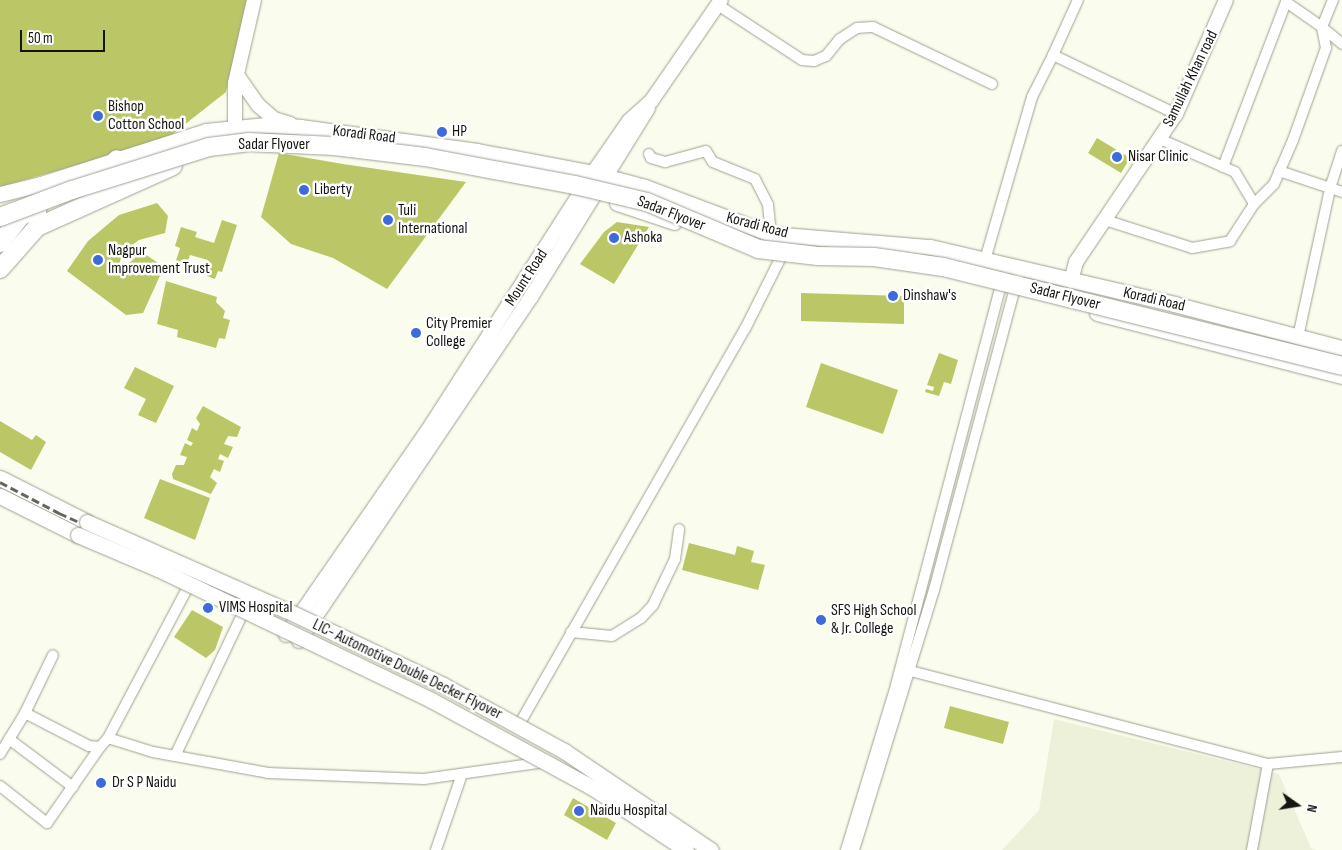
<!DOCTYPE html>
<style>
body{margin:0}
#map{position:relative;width:1342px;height:850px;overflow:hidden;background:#fafded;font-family:"Sofia Sans Condensed",sans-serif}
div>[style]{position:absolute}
.built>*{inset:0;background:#edf1da}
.building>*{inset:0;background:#bbc667}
.roads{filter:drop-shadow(0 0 1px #9ea092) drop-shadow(0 0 1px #9ea092)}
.street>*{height:10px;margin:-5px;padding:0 5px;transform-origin:5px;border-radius:5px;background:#fff}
.secondary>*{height:14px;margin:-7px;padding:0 7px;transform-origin:7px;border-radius:7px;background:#fff}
.primary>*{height:15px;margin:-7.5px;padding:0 7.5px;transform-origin:7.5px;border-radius:7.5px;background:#fff}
.highway>*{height:18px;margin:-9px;padding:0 9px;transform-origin:9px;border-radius:9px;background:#fff}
.rail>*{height:3px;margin-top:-1.5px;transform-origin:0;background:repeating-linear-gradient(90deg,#64665d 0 8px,transparent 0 12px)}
.bridges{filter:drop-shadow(0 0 1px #9ea092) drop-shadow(0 0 1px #9ea092)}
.primary-bridge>*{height:15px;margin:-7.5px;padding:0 7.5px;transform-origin:7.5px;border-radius:7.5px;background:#fff}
.highway-bridge>*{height:18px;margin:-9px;padding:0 9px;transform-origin:9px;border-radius:9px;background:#fff}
.dots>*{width:14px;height:14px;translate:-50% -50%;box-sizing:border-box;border:2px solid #fff;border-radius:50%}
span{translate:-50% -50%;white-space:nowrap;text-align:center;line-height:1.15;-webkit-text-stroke:5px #fff;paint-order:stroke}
.street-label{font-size:16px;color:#151611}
.poi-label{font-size:16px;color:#151611}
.left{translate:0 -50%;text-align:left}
.north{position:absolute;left:1272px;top:780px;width:50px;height:50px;-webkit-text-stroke:4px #fff;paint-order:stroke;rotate:103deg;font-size:14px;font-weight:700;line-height:20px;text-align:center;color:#151611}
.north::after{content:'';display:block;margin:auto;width:18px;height:22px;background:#151611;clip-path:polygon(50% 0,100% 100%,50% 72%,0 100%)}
.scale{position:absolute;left:20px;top:30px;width:85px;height:22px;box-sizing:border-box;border:2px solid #151611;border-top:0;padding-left:6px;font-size:15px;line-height:18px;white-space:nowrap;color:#151611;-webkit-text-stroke:4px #fff;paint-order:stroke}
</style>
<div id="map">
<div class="built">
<div style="clip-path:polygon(1054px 719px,1279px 774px,1311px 848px,1317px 850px,1002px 850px,1039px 810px)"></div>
</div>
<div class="building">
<div style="clip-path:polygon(0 0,247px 0,226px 92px,165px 140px,0 187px)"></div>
<div style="clip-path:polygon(1097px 138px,1130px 158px,1121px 173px,1088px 153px)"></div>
<div style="clip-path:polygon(279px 153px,343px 164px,466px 182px,387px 289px,333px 258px,291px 244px,261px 217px)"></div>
<div style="clip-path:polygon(157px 203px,168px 216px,165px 233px,139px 240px,123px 252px,116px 274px,142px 252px,164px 267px,143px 313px,126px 315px,67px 271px,88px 241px,119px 215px)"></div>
<div style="clip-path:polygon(222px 220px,237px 225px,222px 272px,218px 271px,215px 279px,207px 276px,208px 260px,190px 255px,186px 267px,175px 264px,180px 248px,175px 246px,181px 227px,197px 232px,195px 237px,214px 243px)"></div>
<div style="clip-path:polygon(617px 222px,649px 227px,614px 284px,580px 264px,604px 232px)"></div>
<div style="clip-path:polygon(166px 281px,217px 297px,216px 302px,225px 311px,223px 318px,230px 320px,225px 339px,219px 338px,216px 348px,177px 337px,178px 330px,157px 324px)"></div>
<div style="clip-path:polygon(801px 293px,904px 296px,904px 324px,801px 321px)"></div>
<div style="clip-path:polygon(939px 353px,958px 360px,951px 384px,944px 382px,939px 396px,925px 392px,926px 389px,933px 391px,934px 387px,927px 385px)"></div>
<div style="clip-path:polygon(821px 363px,898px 390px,883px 434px,806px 407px)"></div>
<div style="clip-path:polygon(135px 367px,174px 386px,156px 423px,138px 415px,146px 399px,124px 388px)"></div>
<div style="clip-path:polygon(203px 406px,241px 427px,237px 437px,228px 436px,224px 444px,233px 447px,228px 458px,220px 454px,218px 459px,224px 461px,220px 472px,214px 469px,210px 477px,217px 483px,211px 494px,173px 479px,172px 474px,176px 465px,184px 465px,187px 457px,180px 455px,185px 443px,191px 446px,193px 443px,187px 440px,192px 428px,197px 431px,200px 424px,196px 418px)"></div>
<div style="clip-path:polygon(0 421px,32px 440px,36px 435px,46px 442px,31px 470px,0 452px)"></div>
<div style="clip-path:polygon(160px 479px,210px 498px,195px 540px,144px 518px)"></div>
<div style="clip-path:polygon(689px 543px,735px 555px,737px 546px,754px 551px,751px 562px,765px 565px,758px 590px,682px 570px)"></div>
<div style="clip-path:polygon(192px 610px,223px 627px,215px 650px,206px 658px,174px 637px)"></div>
<div style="clip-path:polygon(950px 706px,1009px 722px,1003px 744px,944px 728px)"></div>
<div style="clip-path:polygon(573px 798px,616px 823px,607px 840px,564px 815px)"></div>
</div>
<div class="roads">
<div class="street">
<div style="left:718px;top:5px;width:100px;rotate:33.2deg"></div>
<div style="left:802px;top:60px;width:12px;rotate:5deg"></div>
<div style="left:814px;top:61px;width:13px;rotate:-23deg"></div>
<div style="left:826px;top:56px;width:22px;rotate:-51deg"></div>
<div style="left:840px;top:39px;width:20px;rotate:-33deg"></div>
<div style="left:857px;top:28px;width:16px;rotate:-4deg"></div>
<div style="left:873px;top:27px;width:132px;rotate:25.6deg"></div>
<div style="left:1053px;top:55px;width:60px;rotate:-65.6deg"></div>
<div style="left:1160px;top:139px;width:82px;rotate:23.7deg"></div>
<div style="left:1235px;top:172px;width:37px;rotate:59deg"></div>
<div style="left:649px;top:154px;width:4px;rotate:63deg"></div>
<div style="left:651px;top:158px;width:15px;rotate:16deg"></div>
<div style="left:665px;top:162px;width:42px;rotate:-15deg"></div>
<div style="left:706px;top:151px;width:13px;rotate:58deg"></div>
<div style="left:713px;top:162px;width:45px;rotate:22deg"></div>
<div style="left:755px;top:179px;width:29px;rotate:63deg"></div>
<div style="left:768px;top:205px;width:29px;rotate:84deg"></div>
<div style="left:1223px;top:167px;width:177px;rotate:-69.1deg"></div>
<div style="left:1286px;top:2px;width:44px;rotate:34.8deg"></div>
<div style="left:1322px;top:27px;width:29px;rotate:-68deg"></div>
<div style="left:1279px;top:171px;width:66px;rotate:18.4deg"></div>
<div style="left:1105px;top:220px;width:91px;rotate:17.8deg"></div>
<div style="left:1192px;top:248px;width:39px;rotate:-10deg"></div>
<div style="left:1230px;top:241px;width:44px;rotate:-57deg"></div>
<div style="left:1254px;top:204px;width:28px;rotate:-45deg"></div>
<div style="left:1274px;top:184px;width:48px;rotate:-66.6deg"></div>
<div style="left:1293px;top:140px;width:98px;rotate:-70.3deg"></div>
<div style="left:1326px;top:48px;width:21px;rotate:-101deg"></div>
<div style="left:1322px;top:27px;width:26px;rotate:40deg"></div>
<div style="left:985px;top:260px;width:170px;rotate:-73.9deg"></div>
<div style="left:1032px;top:97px;width:47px;rotate:-63.4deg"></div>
<div style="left:1053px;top:55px;width:136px;rotate:25.6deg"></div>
<div style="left:1298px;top:337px;width:156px;rotate:-77.8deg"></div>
<div style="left:1331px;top:185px;width:36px;rotate:-72deg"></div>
<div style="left:571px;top:632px;width:41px;rotate:5.6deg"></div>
<div style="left:612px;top:636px;width:34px;rotate:-32deg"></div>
<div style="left:641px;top:618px;width:18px;rotate:-47deg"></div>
<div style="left:653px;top:605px;width:51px;rotate:-64.4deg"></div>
<div style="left:675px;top:559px;width:30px;rotate:-82deg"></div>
<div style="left:903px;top:669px;width:377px;rotate:14.6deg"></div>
<div style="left:1268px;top:764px;width:74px;rotate:-5.4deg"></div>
<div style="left:25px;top:713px;width:64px;rotate:-64.2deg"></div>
<div style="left:520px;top:723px;width:454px;rotate:-60.3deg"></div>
<div style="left:745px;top:329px;width:78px;rotate:-63.4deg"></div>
<div style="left:108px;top:738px;width:47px;rotate:17.3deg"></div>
<div style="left:153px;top:752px;width:117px;rotate:10.3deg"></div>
<div style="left:268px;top:773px;width:156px;rotate:2.2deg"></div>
<div style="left:424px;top:779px;width:115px;rotate:-8deg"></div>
<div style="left:9px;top:739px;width:80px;rotate:36.9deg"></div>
<div style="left:0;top:754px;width:48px;rotate:-58.6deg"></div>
<div style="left:25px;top:713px;width:72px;rotate:27.3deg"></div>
<div style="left:89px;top:746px;width:11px;rotate:5deg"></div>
<div style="left:100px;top:747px;width:12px;rotate:-48deg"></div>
<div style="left:108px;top:738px;width:171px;rotate:-62.1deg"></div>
<div style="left:175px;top:756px;width:156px;rotate:-64.6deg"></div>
<div style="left:0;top:786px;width:60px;rotate:38.2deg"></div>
<div style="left:47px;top:823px;width:93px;rotate:-55.1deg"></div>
<div style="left:436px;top:850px;width:80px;rotate:-71.1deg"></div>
<div style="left:846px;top:850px;width:172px;rotate:-73.1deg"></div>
<div style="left:896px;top:685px;width:422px;rotate:-75.3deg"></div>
<div style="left:854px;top:850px;width:272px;rotate:-72.9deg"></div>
<div style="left:934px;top:590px;width:332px;rotate:-75deg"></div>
<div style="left:1252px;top:850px;width:87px;rotate:-79.5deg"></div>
</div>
<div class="secondary">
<div style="left:237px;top:75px;width:37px;rotate:55deg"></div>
<div style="left:258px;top:105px;width:21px;rotate:41deg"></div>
<div style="left:274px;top:119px;width:17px;rotate:17deg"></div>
<div style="left:235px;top:138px;width:55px;rotate:-90deg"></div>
<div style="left:235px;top:83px;width:85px;rotate:-77.1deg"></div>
<div style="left:1071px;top:281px;width:20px;rotate:-75deg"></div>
<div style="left:1076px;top:262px;width:179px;rotate:-56deg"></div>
<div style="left:1176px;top:114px;width:124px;rotate:-66.3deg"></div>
<div style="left:286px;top:635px;width:257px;rotate:-55.3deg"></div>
<div style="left:432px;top:424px;width:298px;rotate:-57.3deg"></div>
<div style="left:593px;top:173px;width:63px;rotate:-55.3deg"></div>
<div style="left:629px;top:121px;width:31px;rotate:-42deg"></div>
<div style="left:652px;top:100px;width:121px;rotate:-55.4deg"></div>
<div style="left:299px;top:641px;width:415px;rotate:-56deg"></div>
<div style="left:531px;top:297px;width:222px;rotate:-58.2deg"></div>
</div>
<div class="primary">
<div style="left:0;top:194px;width:42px;rotate:-13.7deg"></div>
<div style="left:41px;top:184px;width:173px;rotate:-17.8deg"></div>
<div style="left:206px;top:131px;width:60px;rotate:-5.7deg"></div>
<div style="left:266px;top:125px;width:34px;rotate:3deg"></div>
<div style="left:300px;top:127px;width:179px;rotate:7.7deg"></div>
<div style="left:477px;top:151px;width:118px;rotate:10.7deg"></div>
<div style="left:593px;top:173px;width:54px;rotate:15.1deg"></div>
<div style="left:645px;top:187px;width:134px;rotate:20.5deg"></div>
<div style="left:771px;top:234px;width:160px;rotate:4.7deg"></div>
<div style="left:930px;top:247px;width:251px;rotate:13.1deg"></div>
<div style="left:1174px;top:304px;width:174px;rotate:14.7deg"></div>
<div style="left:617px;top:203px;width:60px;rotate:18.4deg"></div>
<div style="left:1097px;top:313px;width:253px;rotate:14.4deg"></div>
<div style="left:0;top:478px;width:97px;rotate:26.8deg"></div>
<div style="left:0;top:496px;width:87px;rotate:26.6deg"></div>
</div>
<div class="highway">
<div style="left:89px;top:188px;width:40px;rotate:-46deg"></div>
<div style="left:0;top:243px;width:34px;rotate:-52deg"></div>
<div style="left:21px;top:216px;width:18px;rotate:-22deg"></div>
<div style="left:0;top:269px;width:56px;rotate:-48.6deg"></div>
<div style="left:37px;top:227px;width:149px;rotate:-24.2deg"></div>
</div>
</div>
<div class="rail">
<div style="left:0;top:482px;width:67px;rotate:27.7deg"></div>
<div style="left:59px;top:513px;width:313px;rotate:24.1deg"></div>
<div style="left:345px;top:641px;width:167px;rotate:26.7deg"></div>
<div style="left:494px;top:716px;width:140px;rotate:30.4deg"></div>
<div style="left:615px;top:787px;width:112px;rotate:34.1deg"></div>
</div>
<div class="bridges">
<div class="primary-bridge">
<div style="left:87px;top:522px;width:218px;rotate:23.9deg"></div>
<div style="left:286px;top:610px;width:174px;rotate:25.5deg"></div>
<div style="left:443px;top:685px;width:138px;rotate:28.6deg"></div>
<div style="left:564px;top:751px;width:177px;rotate:34deg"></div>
<div style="left:78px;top:535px;width:87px;rotate:23deg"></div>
<div style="left:158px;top:569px;width:303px;rotate:25.6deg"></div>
<div style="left:431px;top:700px;width:184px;rotate:28.5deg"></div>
<div style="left:593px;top:788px;width:112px;rotate:33.7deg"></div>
</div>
<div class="highway-bridge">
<div style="left:0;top:217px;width:77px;rotate:-20.6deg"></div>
<div style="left:72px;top:190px;width:144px;rotate:-17.4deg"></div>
<div style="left:209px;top:147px;width:39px;rotate:-7deg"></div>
<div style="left:248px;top:142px;width:86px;rotate:2.7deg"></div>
<div style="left:334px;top:146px;width:92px;rotate:6.9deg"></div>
<div style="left:425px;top:157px;width:153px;rotate:10.6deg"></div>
<div style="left:575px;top:185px;width:74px;rotate:13.3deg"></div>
<div style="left:647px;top:202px;width:121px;rotate:22.9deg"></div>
<div style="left:758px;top:249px;width:60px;rotate:6.7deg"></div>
<div style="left:818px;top:256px;width:56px;rotate:1deg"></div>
<div style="left:874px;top:257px;width:70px;rotate:8.2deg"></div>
<div style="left:943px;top:267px;width:411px;rotate:13.9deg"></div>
</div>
</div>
<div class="dots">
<div style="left:98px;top:116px;background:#3e6bdc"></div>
<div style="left:442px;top:132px;background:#3e6bdc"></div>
<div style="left:1117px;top:157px;background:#3e6bdc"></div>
<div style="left:304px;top:190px;background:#3e6bdc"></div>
<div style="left:388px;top:220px;background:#3e6bdc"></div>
<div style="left:614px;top:238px;background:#3e6bdc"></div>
<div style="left:98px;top:260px;background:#3e6bdc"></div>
<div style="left:893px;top:296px;background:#3e6bdc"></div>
<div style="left:416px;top:333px;background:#3e6bdc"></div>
<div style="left:208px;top:608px;background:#3e6bdc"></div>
<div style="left:821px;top:620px;background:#3e6bdc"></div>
<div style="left:101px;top:783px;background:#3e6bdc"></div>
<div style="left:579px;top:811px;background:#3e6bdc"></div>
</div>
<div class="street-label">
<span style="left:1191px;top:79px;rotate:-64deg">Samullah Khan road</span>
<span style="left:364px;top:135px;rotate:7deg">Koradi Road</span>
<span style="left:274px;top:145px">Sadar Flyover</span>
<span style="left:671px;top:214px;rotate:21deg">Sadar Flyover</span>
<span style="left:757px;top:226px;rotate:15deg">Koradi Road</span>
<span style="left:527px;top:278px;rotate:-57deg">Mount Road</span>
<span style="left:1065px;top:297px;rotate:14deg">Sadar Flyover</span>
<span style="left:1154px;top:300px;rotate:13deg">Koradi Road</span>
<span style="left:407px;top:670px;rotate:26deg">LIC- Automotive Double Decker Flyover</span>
</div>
<div class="poi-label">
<span class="left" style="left:108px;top:116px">Bishop<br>Cotton School</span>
<span class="left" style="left:452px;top:132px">HP</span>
<span class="left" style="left:1128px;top:157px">Nisar Clinic</span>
<span class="left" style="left:314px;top:190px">Liberty</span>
<span class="left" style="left:398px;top:220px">Tuli<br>International</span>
<span class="left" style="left:624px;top:238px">Ashoka</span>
<span class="left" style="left:108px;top:260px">Nagpur<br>Improvement Trust</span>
<span class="left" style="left:903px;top:296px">Dinshaw's</span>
<span class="left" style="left:426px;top:333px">City Premier<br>College</span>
<span class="left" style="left:219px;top:608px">VIMS Hospital</span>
<span class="left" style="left:831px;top:620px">SFS High School<br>&amp; Jr. College</span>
<span class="left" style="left:112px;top:783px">Dr S P Naidu</span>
<span class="left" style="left:590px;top:811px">Naidu Hospital</span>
</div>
<div class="north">N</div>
<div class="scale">50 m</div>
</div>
